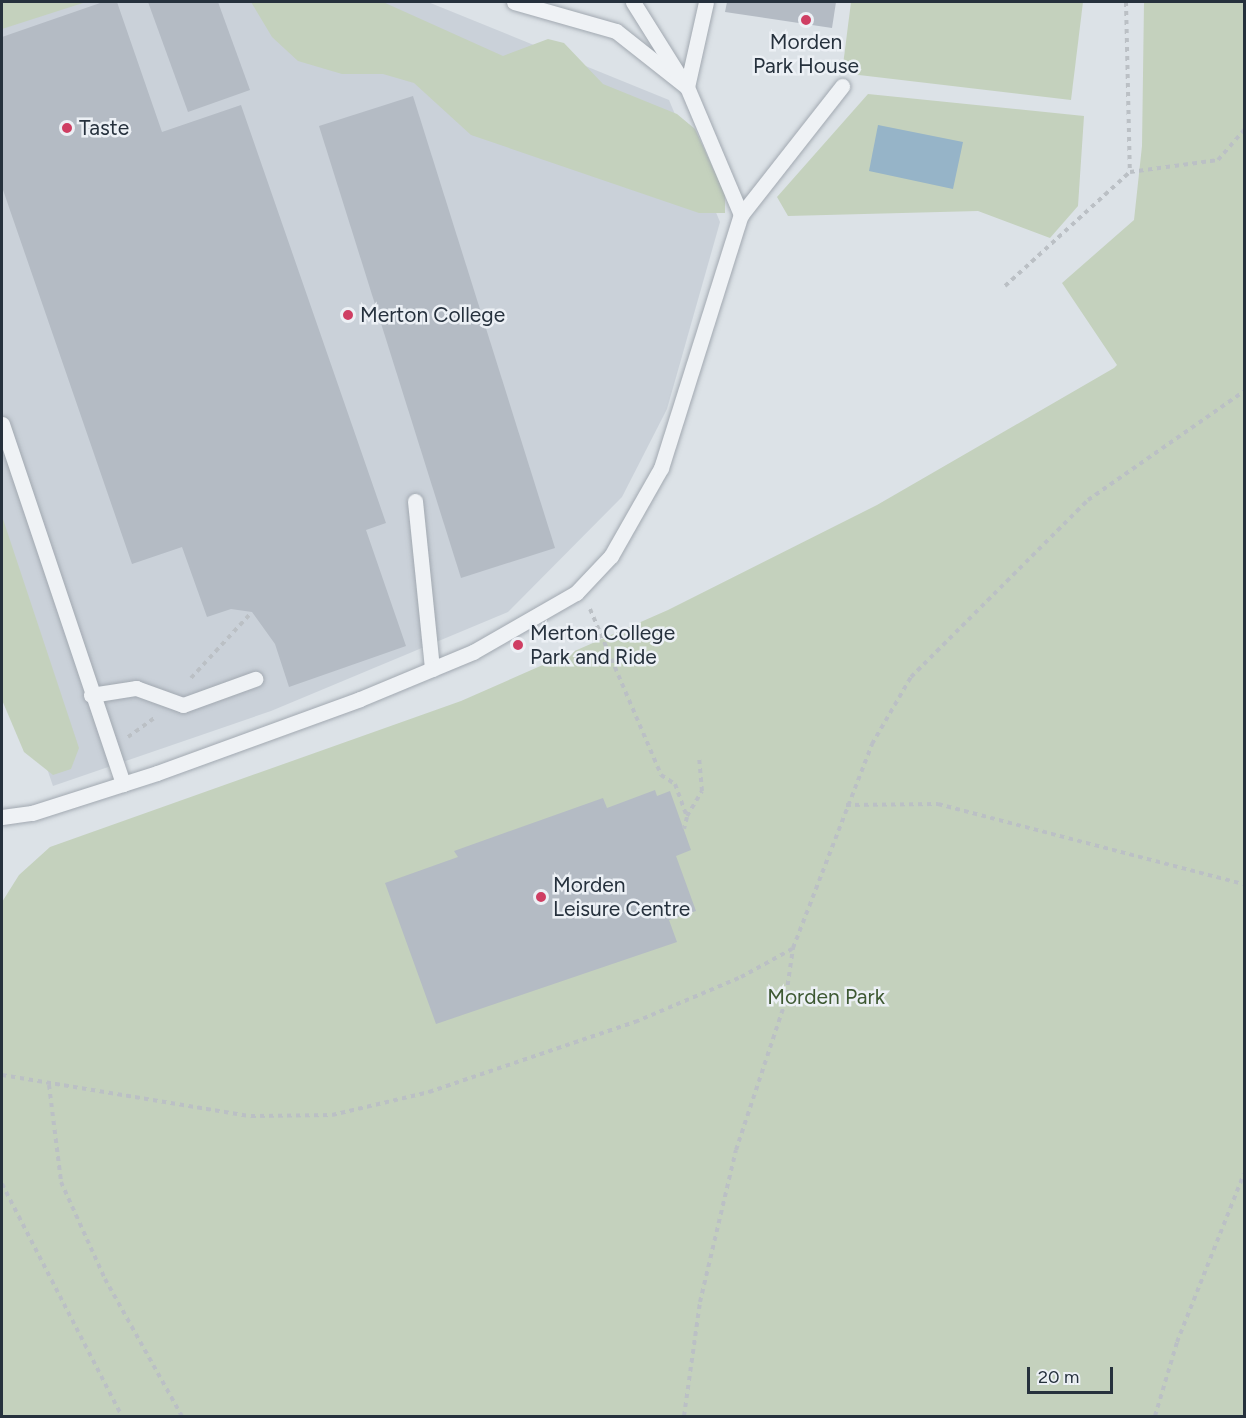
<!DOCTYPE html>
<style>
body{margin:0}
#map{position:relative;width:1246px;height:1418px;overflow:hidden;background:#dce2e7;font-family:Figtree,sans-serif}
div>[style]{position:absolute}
.built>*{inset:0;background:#cad1d9}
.green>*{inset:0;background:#c4d1bd}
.water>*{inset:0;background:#96b4c8}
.building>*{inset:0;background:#b4bbc4}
.path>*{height:4px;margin-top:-2px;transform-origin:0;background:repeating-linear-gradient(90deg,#bbc0c5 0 4.5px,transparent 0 9px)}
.roads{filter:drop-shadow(0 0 2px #a2a9b1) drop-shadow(0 0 2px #a2a9b1)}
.service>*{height:15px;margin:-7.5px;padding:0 7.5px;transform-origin:7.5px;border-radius:7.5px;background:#eff2f5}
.dots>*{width:16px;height:16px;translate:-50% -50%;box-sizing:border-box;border:3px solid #ecf0f5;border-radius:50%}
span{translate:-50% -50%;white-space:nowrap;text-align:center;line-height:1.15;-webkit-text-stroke:5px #ecf0f5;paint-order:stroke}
.poi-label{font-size:21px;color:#26313d}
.left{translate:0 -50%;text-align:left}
.park-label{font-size:21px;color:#3e5933}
.frame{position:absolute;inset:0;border:3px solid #26313d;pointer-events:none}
.scale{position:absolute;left:1027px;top:1367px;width:86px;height:27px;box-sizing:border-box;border:3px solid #26313d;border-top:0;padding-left:8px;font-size:18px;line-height:21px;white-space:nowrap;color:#26313d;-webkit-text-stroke:4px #ecf0f5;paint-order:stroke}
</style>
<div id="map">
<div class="built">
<div style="clip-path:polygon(57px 2px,428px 2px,669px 100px,720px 222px,667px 409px,622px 497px,508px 612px,271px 711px,53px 786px,2px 637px,2px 22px)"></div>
</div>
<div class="green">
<div style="clip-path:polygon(2px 2px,86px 2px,2px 29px)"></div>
<div style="clip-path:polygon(251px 2px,383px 2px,503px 56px,548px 39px,564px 43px,603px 84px,677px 114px,695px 129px,725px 194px,725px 213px,699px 213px,471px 135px,414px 83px,383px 74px,342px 74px,298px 61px,272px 37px)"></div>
<div style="clip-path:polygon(851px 2px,1083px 2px,1071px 100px,842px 73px)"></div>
<div style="clip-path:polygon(1144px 2px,1244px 2px,1244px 1416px,2px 1416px,2px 902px,19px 875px,50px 847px,461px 701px,668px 610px,877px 505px,1114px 368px,1117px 365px,1062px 283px,1134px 220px,1142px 146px)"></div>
<div style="clip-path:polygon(868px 94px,1084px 116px,1078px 206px,1050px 238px,978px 211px,788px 216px,777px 197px)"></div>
<div style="clip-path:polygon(2px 516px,79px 748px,71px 769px,53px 775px,24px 752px,2px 700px)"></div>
</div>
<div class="water">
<div style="clip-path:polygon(878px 125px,963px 142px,953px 189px,869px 171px)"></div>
</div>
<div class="building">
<div style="clip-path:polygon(103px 2px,117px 2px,162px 132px,241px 105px,386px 523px,366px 530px,406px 646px,289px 687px,275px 644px,252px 612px,231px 609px,207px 617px,182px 547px,132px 564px,2px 187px,2px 37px)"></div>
<div style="clip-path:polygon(148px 2px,218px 2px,250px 90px,188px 112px)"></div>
<div style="clip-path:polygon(727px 2px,836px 2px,832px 28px,725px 12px)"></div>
<div style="clip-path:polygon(413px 96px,555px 548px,461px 578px,319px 126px)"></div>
<div style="clip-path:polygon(655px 790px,657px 796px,670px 791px,691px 850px,676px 856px,696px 911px,669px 920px,677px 942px,436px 1024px,385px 883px,458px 857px,454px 851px,603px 798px,607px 808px)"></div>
</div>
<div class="path">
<div style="left:1126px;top:2px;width:170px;rotate:88.7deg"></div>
<div style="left:1005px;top:286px;width:169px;rotate:-42.4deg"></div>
<div style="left:1130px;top:172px;width:89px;rotate:-7.8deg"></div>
<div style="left:1218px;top:160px;width:40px;rotate:-49deg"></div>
<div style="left:590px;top:609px;width:181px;rotate:66.8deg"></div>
<div style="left:661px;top:775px;width:17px;rotate:33deg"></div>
<div style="left:675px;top:784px;width:35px;rotate:70deg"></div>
<div style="left:687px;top:817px;width:12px;rotate:104deg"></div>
<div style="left:191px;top:678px;width:90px;rotate:-47.3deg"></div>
<div style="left:128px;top:737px;width:34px;rotate:-36deg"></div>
<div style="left:846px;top:805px;width:92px;rotate:-0.6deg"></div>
<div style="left:938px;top:804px;width:316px;rotate:14.7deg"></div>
<div style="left:687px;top:816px;width:29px;rotate:-59deg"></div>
<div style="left:702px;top:791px;width:33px;rotate:-95deg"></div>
<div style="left:2px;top:1075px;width:252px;rotate:9.4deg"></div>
<div style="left:251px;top:1116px;width:81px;rotate:-0.7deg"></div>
<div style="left:332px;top:1115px;width:100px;rotate:-13.3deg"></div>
<div style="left:429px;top:1092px;width:218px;rotate:-18.8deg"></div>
<div style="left:635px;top:1022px;width:115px;rotate:-23deg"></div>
<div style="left:741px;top:977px;width:58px;rotate:-28.8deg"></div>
<div style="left:49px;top:1085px;width:98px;rotate:82.9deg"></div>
<div style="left:61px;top:1182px;width:107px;rotate:65.6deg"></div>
<div style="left:105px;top:1279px;width:157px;rotate:60.7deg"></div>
<div style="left:2px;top:1184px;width:261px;rotate:62.7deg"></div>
<div style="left:684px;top:1416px;width:115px;rotate:-82deg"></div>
<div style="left:700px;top:1302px;width:156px;rotate:-76.7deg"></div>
<div style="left:736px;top:1150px;width:155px;rotate:-71.6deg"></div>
<div style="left:785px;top:1003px;width:56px;rotate:-81.7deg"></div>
<div style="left:793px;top:948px;width:219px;rotate:-68.8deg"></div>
<div style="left:872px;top:744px;width:78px;rotate:-59.8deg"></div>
<div style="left:911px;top:677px;width:250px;rotate:-45deg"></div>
<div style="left:1088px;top:500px;width:190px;rotate:-34.9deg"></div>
<div style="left:1155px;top:1416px;width:77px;rotate:-73.4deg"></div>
<div style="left:1177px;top:1342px;width:181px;rotate:-68.3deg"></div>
</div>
<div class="roads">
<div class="service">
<div style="left:514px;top:2px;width:106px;rotate:15.9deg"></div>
<div style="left:616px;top:31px;width:90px;rotate:38.3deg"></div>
<div style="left:687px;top:87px;width:139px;rotate:67.1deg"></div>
<div style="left:633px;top:2px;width:89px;rotate:57.9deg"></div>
<div style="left:687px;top:87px;width:87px;rotate:-77.4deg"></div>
<div style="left:2px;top:424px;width:380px;rotate:71.4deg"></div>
<div style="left:415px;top:501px;width:169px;rotate:84.2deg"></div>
<div style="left:91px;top:695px;width:46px;rotate:-8.8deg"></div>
<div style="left:136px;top:688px;width:50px;rotate:19.9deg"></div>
<div style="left:183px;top:705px;width:77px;rotate:-19.9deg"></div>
<div style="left:2px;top:817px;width:30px;rotate:-8deg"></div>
<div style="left:32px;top:813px;width:131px;rotate:-17.7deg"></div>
<div style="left:157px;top:773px;width:216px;rotate:-20deg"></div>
<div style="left:360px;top:699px;width:122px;rotate:-22.6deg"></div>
<div style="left:473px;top:652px;width:119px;rotate:-29.8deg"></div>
<div style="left:576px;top:593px;width:51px;rotate:-46.6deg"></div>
<div style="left:611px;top:556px;width:101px;rotate:-60.4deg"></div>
<div style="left:661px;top:468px;width:265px;rotate:-72.5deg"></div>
<div style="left:741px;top:215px;width:164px;rotate:-51.9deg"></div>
</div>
</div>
<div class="dots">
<div style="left:806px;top:20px;background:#cf3e63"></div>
<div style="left:67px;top:128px;background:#cf3e63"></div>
<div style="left:348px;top:315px;background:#cf3e63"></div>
<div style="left:518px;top:645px;background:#cf3e63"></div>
<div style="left:541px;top:897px;background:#cf3e63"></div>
</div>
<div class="poi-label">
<span style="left:806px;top:54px">Morden<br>Park House</span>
<span class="left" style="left:79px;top:128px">Taste</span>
<span class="left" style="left:360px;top:315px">Merton College</span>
<span class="left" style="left:530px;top:645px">Merton College<br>Park and Ride</span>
<span class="left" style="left:553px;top:897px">Morden<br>Leisure Centre</span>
</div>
<div class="park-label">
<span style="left:826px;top:997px">Morden Park</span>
</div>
<div class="frame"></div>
<div class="scale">20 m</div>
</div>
